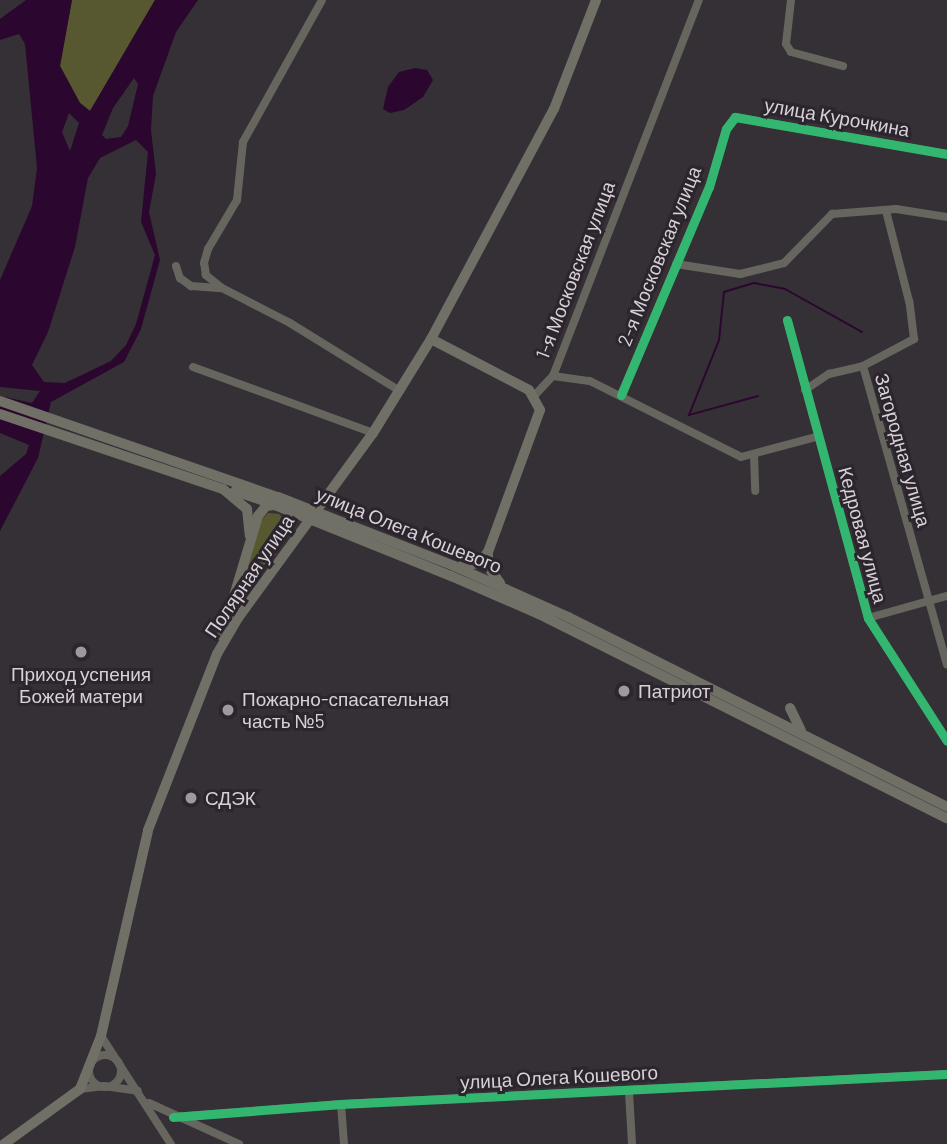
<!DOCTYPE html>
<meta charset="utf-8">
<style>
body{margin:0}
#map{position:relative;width:947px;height:1144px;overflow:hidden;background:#353035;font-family:Barlow,sans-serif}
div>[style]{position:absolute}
.green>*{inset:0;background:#585830}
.water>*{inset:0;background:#2b062e}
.stream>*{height:2px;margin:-1px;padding:0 1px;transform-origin:1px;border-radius:1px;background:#2b062e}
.minor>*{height:8px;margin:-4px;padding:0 4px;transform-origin:4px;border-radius:4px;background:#66665f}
.minor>.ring{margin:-4px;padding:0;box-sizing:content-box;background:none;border:8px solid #66665f;border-radius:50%}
.major>*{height:10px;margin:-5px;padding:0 5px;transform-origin:5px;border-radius:5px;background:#707067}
.major-bridge>*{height:10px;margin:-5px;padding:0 5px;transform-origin:5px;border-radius:5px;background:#707067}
.cycleway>*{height:9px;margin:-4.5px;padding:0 4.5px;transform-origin:4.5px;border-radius:4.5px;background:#33b770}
.dots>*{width:19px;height:19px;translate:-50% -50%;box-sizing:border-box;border:4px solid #2c252d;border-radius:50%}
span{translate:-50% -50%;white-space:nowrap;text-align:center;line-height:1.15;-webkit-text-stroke:6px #2c252d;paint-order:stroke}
.street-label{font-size:19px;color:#d6d1d6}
.poi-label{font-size:19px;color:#d6d1d6}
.left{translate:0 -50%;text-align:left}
</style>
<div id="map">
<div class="green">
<div style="clip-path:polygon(72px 0,155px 0,90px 111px,80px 103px,60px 66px)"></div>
<div style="clip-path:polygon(268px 513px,279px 514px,293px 529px,235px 614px,258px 524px)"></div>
</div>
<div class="water">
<div style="clip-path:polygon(evenodd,26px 0,72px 0,60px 66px,80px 103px,90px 111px,155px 0,198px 0,176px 32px,153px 96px,151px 130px,156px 174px,149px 212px,160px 260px,141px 329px,124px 362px,51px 402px,38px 458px,0 531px,0 476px,26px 454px,29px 445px,0 433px,0 396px,32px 403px,40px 391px,0 387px,0 280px,32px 206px,37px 168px,25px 44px,19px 34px,0 40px,0 19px,26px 0,134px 78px,138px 84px,128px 126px,121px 137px,106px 139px,102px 135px,113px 108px,134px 78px,26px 0,69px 113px,79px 123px,70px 151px,62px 132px,69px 113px,26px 0,136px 140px,148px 152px,141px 222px,155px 255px,136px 324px,126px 345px,111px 361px,65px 383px,44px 382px,32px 365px,48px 332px,75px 247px,88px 178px,100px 158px,136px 140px)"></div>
<div style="clip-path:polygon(415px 68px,427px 70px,433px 80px,423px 97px,404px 110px,390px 113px,383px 109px,388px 87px,399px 72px)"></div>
</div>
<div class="stream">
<div style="left:758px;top:396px;width:72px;rotate:164.6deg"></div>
<div style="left:689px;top:415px;width:81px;rotate:-68.2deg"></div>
<div style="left:719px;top:340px;width:48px;rotate:-84.1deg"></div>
<div style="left:724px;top:292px;width:31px;rotate:-17deg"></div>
<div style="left:754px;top:283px;width:32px;rotate:11deg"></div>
<div style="left:785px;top:289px;width:88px;rotate:29.2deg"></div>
</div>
<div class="minor">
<div style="left:791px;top:0;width:44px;rotate:96.5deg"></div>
<div style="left:786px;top:44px;width:9px;rotate:58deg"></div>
<div style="left:791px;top:52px;width:54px;rotate:15.1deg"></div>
<div style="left:676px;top:264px;width:65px;rotate:8.9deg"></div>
<div style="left:740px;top:274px;width:45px;rotate:-14deg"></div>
<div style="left:784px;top:263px;width:69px;rotate:-45.6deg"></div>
<div style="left:832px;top:214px;width:64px;rotate:-4.5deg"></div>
<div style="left:896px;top:209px;width:52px;rotate:8.9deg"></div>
<div style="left:176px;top:266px;width:13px;rotate:72deg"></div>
<div style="left:180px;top:278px;width:14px;rotate:36deg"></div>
<div style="left:191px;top:286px;width:31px;rotate:4deg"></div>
<div style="left:222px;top:288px;width:76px;rotate:27.2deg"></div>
<div style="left:290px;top:323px;width:129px;rotate:31.7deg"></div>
<div style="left:222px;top:288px;width:21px;rotate:-141deg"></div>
<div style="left:206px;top:275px;width:12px;rotate:-99deg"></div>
<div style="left:204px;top:263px;width:15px;rotate:-74deg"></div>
<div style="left:208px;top:249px;width:57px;rotate:-59.4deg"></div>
<div style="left:237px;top:200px;width:58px;rotate:-84.1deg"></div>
<div style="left:243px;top:142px;width:162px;rotate:-60.9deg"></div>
<div style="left:787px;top:320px;width:309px;rotate:74.8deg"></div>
<div style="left:868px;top:618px;width:146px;rotate:57.3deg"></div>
<div style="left:863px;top:366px;width:310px;rotate:74.3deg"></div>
<div style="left:193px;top:367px;width:192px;rotate:20.1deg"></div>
<div style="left:553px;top:376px;width:37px;rotate:8deg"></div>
<div style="left:590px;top:381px;width:169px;rotate:26.7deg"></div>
<div style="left:741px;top:457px;width:78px;rotate:-14.9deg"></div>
<div style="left:805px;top:390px;width:29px;rotate:-34deg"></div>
<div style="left:829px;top:374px;width:35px;rotate:-13deg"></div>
<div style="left:863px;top:366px;width:58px;rotate:-27.9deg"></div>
<div style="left:914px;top:339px;width:38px;rotate:-97deg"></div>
<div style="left:909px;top:301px;width:93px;rotate:-104.3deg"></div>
<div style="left:535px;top:395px;width:26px;rotate:-47deg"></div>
<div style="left:553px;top:376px;width:403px;rotate:-68.8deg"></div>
<div style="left:621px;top:395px;width:226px;rotate:-67.1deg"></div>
<div style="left:709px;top:187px;width:60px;rotate:-73.7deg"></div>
<div style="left:726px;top:129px;width:15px;rotate:-53deg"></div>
<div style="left:735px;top:117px;width:215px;rotate:9.9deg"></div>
<div style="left:754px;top:455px;width:36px;rotate:88deg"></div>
<div style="left:868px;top:618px;width:82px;rotate:-15.6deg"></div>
<div style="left:101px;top:1036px;width:129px;rotate:57.1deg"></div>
<div class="ring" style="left:89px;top:1055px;width:24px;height:24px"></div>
<div style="left:80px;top:1089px;width:24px;rotate:-7deg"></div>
<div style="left:104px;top:1086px;width:34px;rotate:8deg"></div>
<div style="left:629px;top:1092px;width:52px;rotate:86.7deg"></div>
<div style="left:149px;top:1103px;width:99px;rotate:24.5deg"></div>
<div style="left:341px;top:1104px;width:40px;rotate:85.7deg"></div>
<div style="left:173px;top:1117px;width:169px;rotate:-4.4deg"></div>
<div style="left:341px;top:1104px;width:607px;rotate:-2.83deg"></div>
</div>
<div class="major">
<div style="left:431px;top:339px;width:110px;rotate:27.5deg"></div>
<div style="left:529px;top:390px;width:23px;rotate:61deg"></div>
<div style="left:540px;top:410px;width:151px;rotate:110.1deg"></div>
<div style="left:488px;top:552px;width:14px;rotate:129deg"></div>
<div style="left:479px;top:563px;width:18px;rotate:171deg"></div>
<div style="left:0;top:401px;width:294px;rotate:19.1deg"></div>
<div style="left:0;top:414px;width:235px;rotate:18.6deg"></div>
<div style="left:223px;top:489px;width:31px;rotate:40deg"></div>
<div style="left:247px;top:509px;width:27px;rotate:84deg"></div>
<div style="left:235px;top:491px;width:39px;rotate:19deg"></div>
<div style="left:488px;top:552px;width:15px;rotate:90deg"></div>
<div style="left:488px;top:567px;width:20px;rotate:53deg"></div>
<div style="left:454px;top:566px;width:125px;rotate:24.1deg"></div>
<div style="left:568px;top:617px;width:424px;rotate:26.6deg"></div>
<div style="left:451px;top:576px;width:96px;rotate:23.4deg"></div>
<div style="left:539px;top:614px;width:456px;rotate:26.6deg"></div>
<div style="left:222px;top:636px;width:125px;rotate:-73.3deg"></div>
<div style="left:258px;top:516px;width:13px;rotate:-51deg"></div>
<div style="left:266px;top:506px;width:9px;rotate:-6deg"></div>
<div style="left:790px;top:708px;width:25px;rotate:64deg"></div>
<div style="left:4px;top:1144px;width:94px;rotate:-35.9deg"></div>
<div style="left:80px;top:1089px;width:57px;rotate:-68.4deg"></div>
<div style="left:101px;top:1036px;width:211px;rotate:-77.1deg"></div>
<div style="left:148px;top:830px;width:189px;rotate:-68.6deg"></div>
<div style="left:217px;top:654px;width:42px;rotate:-59.7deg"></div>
<div style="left:238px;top:618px;width:229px;rotate:-53.9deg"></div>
<div style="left:373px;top:433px;width:110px;rotate:-58.3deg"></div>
<div style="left:431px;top:339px;width:261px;rotate:-61.9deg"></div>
<div style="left:554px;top:109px;width:117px;rotate:-68.9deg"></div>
</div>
<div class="major-bridge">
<div style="left:278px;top:497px;width:189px;rotate:21.4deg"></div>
<div style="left:275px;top:505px;width:190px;rotate:22deg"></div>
</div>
<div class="cycleway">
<div style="left:787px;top:320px;width:309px;rotate:74.8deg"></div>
<div style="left:868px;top:618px;width:146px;rotate:57.3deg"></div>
<div style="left:621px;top:395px;width:226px;rotate:-67.1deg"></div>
<div style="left:709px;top:187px;width:60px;rotate:-73.7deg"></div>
<div style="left:726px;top:129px;width:15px;rotate:-53deg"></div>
<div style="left:735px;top:117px;width:215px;rotate:9.9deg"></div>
<div style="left:173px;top:1117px;width:169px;rotate:-4.4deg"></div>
<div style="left:341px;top:1104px;width:607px;rotate:-2.83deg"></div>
</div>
<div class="dots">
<div style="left:81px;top:652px;background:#9e999e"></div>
<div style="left:624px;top:691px;background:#9e999e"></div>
<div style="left:228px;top:710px;background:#9e999e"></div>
<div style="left:191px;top:798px;background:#9e999e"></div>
</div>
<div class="street-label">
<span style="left:837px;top:117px;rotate:10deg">улица Курочкина</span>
<span style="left:659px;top:256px;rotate:-68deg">2-я Московская улица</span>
<span style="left:575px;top:270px;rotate:-69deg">1-я Московская улица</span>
<span style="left:903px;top:450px;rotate:74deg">Загородная улица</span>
<span style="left:409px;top:530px;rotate:22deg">улица Олега Кошевого</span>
<span style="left:863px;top:535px;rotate:75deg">Кедровая улица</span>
<span style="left:249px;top:576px;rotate:-56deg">Полярная улица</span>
<span style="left:559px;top:1077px;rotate:-3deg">улица Олега Кошевого</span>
</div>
<div class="poi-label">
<span style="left:81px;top:685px">Приход успения<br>Божей матери</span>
<span class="left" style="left:638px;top:691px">Патриот</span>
<span class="left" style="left:242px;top:710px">Пожарно-спасательная<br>часть №5</span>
<span class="left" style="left:205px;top:798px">СДЭК</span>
</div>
</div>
